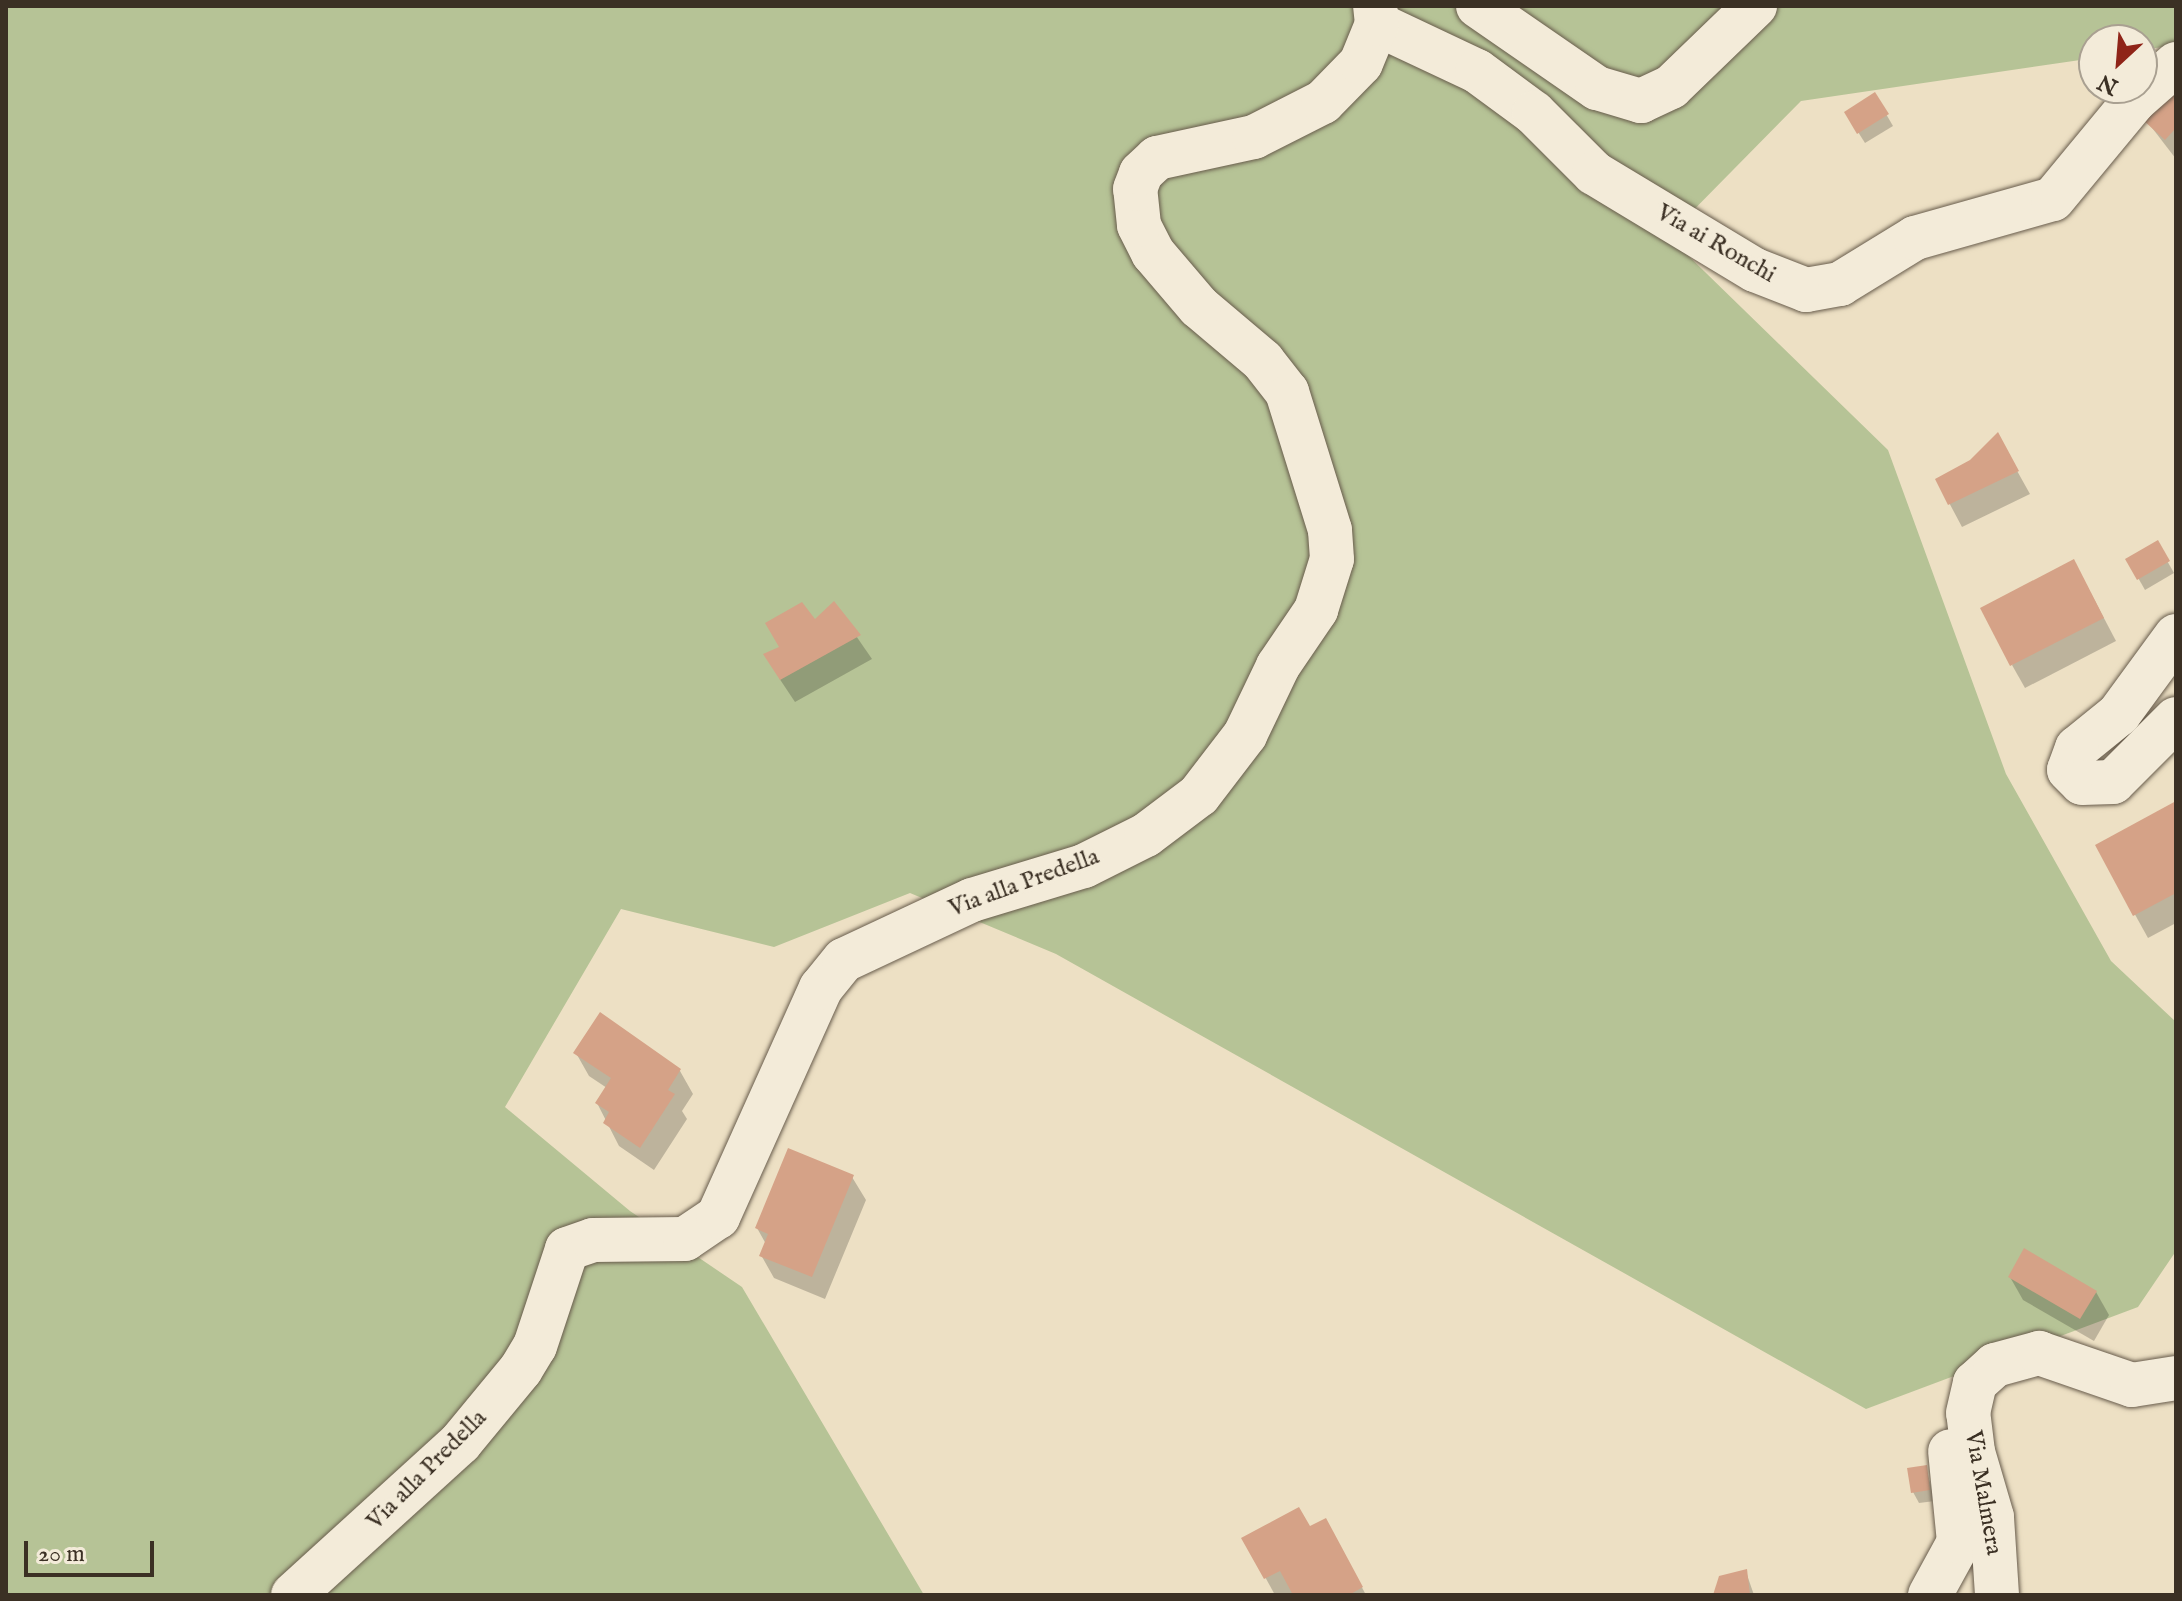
<!DOCTYPE html>
<style>
body{margin:0}
#map{position:relative;width:2182px;height:1601px;overflow:hidden;background:#ede0c4;font-family:"IM FELL English",serif}
div>[style]{position:absolute}
.green>*{inset:0;background:#b6c396}
.shadow>*{inset:0;background:#0003}
.building>*{inset:0;background:#d5a287}
.roads{filter:drop-shadow(0 0 2px #685c4c) drop-shadow(0 0 2px #685c4c)}
.minor>*{height:44px;margin:-22px;padding:0 22px;transform-origin:22px;border-radius:22px;background:#f3ebd9}
span{translate:-50% -50%;white-space:nowrap;text-align:center;line-height:1.15;-webkit-text-stroke:7px #f3ebd9;paint-order:stroke}
.street-label{font-size:24px;color:#3b3024}
.frame{position:absolute;inset:0;border:8px solid #3b3024;pointer-events:none}
.north{position:absolute;left:2078px;top:24px;width:80px;height:80px;box-sizing:border-box;background:#f3ebd9;border:2px solid #a9a091;border-radius:50%;rotate:206deg;font-size:22px;font-weight:700;line-height:32px;text-align:center;color:#3b3024}
.north::after{content:'';display:block;margin:auto;width:28px;height:36px;background:#8f2418;clip-path:polygon(50% 0,100% 100%,50% 72%,0 100%)}
.scale{position:absolute;left:24px;top:1541px;width:130px;height:36px;box-sizing:border-box;border:4px solid #3b3024;border-top:0;padding-left:10px;font-size:24px;line-height:28px;white-space:nowrap;color:#3b3024;-webkit-text-stroke:6px #f3ebd9;paint-order:stroke}
</style>
<div id="map">
<div class="green">
<div style="clip-path:polygon(6px 6px,2176px 6px,2176px 45px,2142px 50px,2142px 40px,2094px 40px,2094px 58px,1801px 101px,1668px 236px,1888px 450px,2006px 774px,2111px 961px,2176px 1022px,2176px 1251px,2138px 1307px,1866px 1409px,1056px 954px,910px 893px,774px 947px,621px 909px,505px 1107px,630px 1211px,742px 1287px,924px 1595px,6px 1595px)"></div>
</div>
<div class="shadow">
<div style="clip-path:polygon(2176px 88px,2176px 159px,2146px 120px)"></div>
<div style="clip-path:polygon(1875px 95px,1893px 126px,1865px 143px,1846px 113px)"></div>
<div style="clip-path:polygon(1997px 435px,2030px 494px,1962px 527px,1937px 480px,1971px 461px)"></div>
<div style="clip-path:polygon(2157px 543px,2174px 573px,2145px 590px,2128px 560px)"></div>
<div style="clip-path:polygon(2086px 584px,2116px 641px,2025px 688px,2012px 665px)"></div>
<div style="clip-path:polygon(834px 604px,872px 659px,795px 702px,779px 678px,814px 622px)"></div>
<div style="clip-path:polygon(2176px 803px,2176px 923px,2148px 938px,2097px 846px)"></div>
<div style="clip-path:polygon(576px 1053px,680px 1071px,693px 1094px,682px 1111px,687px 1119px,654px 1170px,619px 1146px,597px 1103px,607px 1088px,589px 1076px)"></div>
<div style="clip-path:polygon(852px 1177px,866px 1200px,825px 1299px,774px 1278px,761px 1255px,766px 1244px,757px 1228px)"></div>
<div style="clip-path:polygon(2010px 1277px,2096px 1292px,2109px 1315px,2094px 1341px,2023px 1300px)"></div>
<div style="clip-path:polygon(1926px 1468px,1935px 1501px,1919px 1503px,1913px 1492px)"></div>
<div style="clip-path:polygon(1244px 1539px,1338px 1543px,1366px 1595px,1275px 1595px)"></div>
<div style="clip-path:polygon(1746px 1572px,1754px 1595px,1716px 1595px)"></div>
</div>
<div class="building">
<div style="clip-path:polygon(2176px 85px,2176px 128px,2165px 140px,2143px 120px)"></div>
<div style="clip-path:polygon(1875px 92px,1889px 114px,1857px 134px,1844px 112px)"></div>
<div style="clip-path:polygon(1998px 432px,2019px 471px,1948px 505px,1935px 479px,1970px 460px)"></div>
<div style="clip-path:polygon(2158px 540px,2170px 561px,2137px 580px,2125px 559px)"></div>
<div style="clip-path:polygon(2074px 559px,2104px 618px,2010px 666px,1980px 608px)"></div>
<div style="clip-path:polygon(834px 601px,861px 635px,780px 680px,763px 654px,779px 647px,765px 623px,802px 602px,815px 619px)"></div>
<div style="clip-path:polygon(2176px 801px,2176px 893px,2133px 916px,2095px 845px)"></div>
<div style="clip-path:polygon(600px 1012px,681px 1069px,668px 1090px,675px 1094px,640px 1148px,603px 1123px,609px 1112px,595px 1103px,611px 1078px,573px 1053px)"></div>
<div style="clip-path:polygon(788px 1148px,854px 1175px,812px 1277px,759px 1256px,768px 1234px,755px 1228px)"></div>
<div style="clip-path:polygon(2024px 1248px,2097px 1291px,2080px 1319px,2008px 1277px)"></div>
<div style="clip-path:polygon(1927px 1465px,1930px 1490px,1911px 1493px,1907px 1468px)"></div>
<div style="clip-path:polygon(1299px 1507px,1310px 1526px,1326px 1518px,1363px 1587px,1349px 1595px,1293px 1595px,1280px 1571px,1264px 1579px,1241px 1538px)"></div>
<div style="clip-path:polygon(1747px 1569px,1750px 1595px,1713px 1595px,1719px 1576px)"></div>
</div>
<div class="roads">
<div class="minor">
<div style="left:1478px;top:6px;width:145px;rotate:34.6deg"></div>
<div style="left:1597px;top:88px;width:46px;rotate:16.5deg"></div>
<div style="left:1641px;top:101px;width:33px;rotate:-25deg"></div>
<div style="left:1671px;top:87px;width:117px;rotate:-44deg"></div>
<div style="left:1377px;top:24px;width:110px;rotate:25.2deg"></div>
<div style="left:1477px;top:71px;width:71px;rotate:36.4deg"></div>
<div style="left:1534px;top:113px;width:85px;rotate:45deg"></div>
<div style="left:1594px;top:173px;width:188px;rotate:31.1deg"></div>
<div style="left:1755px;top:270px;width:55px;rotate:21.4deg"></div>
<div style="left:1806px;top:290px;width:35px;rotate:-10deg"></div>
<div style="left:1840px;top:284px;width:88px;rotate:-31.5deg"></div>
<div style="left:1915px;top:238px;width:143px;rotate:-15.8deg"></div>
<div style="left:2053px;top:199px;width:127px;rotate:-50.4deg"></div>
<div style="left:2134px;top:101px;width:56px;rotate:-41.4deg"></div>
<div style="left:2176px;top:636px;width:97px;rotate:126.2deg"></div>
<div style="left:2119px;top:714px;width:54px;rotate:141deg"></div>
<div style="left:2077px;top:748px;width:23px;rotate:110deg"></div>
<div style="left:2069px;top:770px;width:18px;rotate:45deg"></div>
<div style="left:2082px;top:783px;width:31px;rotate:-2deg"></div>
<div style="left:2113px;top:782px;width:89px;rotate:-45deg"></div>
<div style="left:293px;top:1595px;width:226px;rotate:-42.3deg"></div>
<div style="left:460px;top:1443px;width:96px;rotate:-50.5deg"></div>
<div style="left:521px;top:1369px;width:27px;rotate:-59deg"></div>
<div style="left:535px;top:1346px;width:102px;rotate:-71.7deg"></div>
<div style="left:567px;top:1249px;width:28px;rotate:-19deg"></div>
<div style="left:593px;top:1240px;width:92px;rotate:-0.6deg"></div>
<div style="left:685px;top:1239px;width:40px;rotate:-34deg"></div>
<div style="left:718px;top:1217px;width:251px;rotate:-65.8deg"></div>
<div style="left:821px;top:988px;width:36px;rotate:-51deg"></div>
<div style="left:844px;top:960px;width:141px;rotate:-25.1deg"></div>
<div style="left:972px;top:900px;width:117px;rotate:-16.9deg"></div>
<div style="left:1084px;top:866px;width:69px;rotate:-26.6deg"></div>
<div style="left:1146px;top:835px;width:66px;rotate:-37deg"></div>
<div style="left:1199px;top:795px;width:76px;rotate:-52.5deg"></div>
<div style="left:1245px;top:735px;width:76px;rotate:-64.4deg"></div>
<div style="left:1278px;top:666px;width:68px;rotate:-55.8deg"></div>
<div style="left:1316px;top:610px;width:53px;rotate:-72.6deg"></div>
<div style="left:1332px;top:559px;width:29px;rotate:-94deg"></div>
<div style="left:1330px;top:530px;width:145px;rotate:-107.3deg"></div>
<div style="left:1287px;top:392px;width:39px;rotate:-128deg"></div>
<div style="left:1263px;top:361px;width:84px;rotate:-139.8deg"></div>
<div style="left:1199px;top:307px;width:71px;rotate:-130.4deg"></div>
<div style="left:1153px;top:253px;width:31px;rotate:-117deg"></div>
<div style="left:1139px;top:225px;width:36px;rotate:-96deg"></div>
<div style="left:1135px;top:189px;width:17px;rotate:-69deg"></div>
<div style="left:1141px;top:173px;width:22px;rotate:-43deg"></div>
<div style="left:1157px;top:158px;width:99px;rotate:-12.2deg"></div>
<div style="left:1254px;top:137px;width:77px;rotate:-26.9deg"></div>
<div style="left:1323px;top:102px;width:54px;rotate:-45.7deg"></div>
<div style="left:1361px;top:63px;width:42px;rotate:-67.7deg"></div>
<div style="left:1377px;top:24px;width:18px;rotate:-96deg"></div>
<div style="left:1930px;top:1595px;width:60px;rotate:-61.3deg"></div>
<div style="left:1959px;top:1542px;width:91px;rotate:-95.6deg"></div>
<div style="left:1997px;top:1595px;width:78px;rotate:-93.7deg"></div>
<div style="left:1992px;top:1517px;width:68px;rotate:-106.3deg"></div>
<div style="left:1973px;top:1452px;width:39px;rotate:-97deg"></div>
<div style="left:1968px;top:1413px;width:31px;rotate:-77deg"></div>
<div style="left:1975px;top:1383px;width:27px;rotate:-42deg"></div>
<div style="left:1995px;top:1365px;width:46px;rotate:-15.3deg"></div>
<div style="left:2039px;top:1353px;width:98px;rotate:19deg"></div>
<div style="left:2132px;top:1385px;width:45px;rotate:-9deg"></div>
</div>
</div>
<div class="street-label">
<span style="left:1716px;top:244px;rotate:30deg">Via ai Ronchi</span>
<span style="left:1024px;top:883px;rotate:-20deg">Via alla Predella</span>
<span style="left:427px;top:1470px;rotate:-45deg">Via alla Predella</span>
<span style="left:1983px;top:1493px;rotate:80deg">Via Malmera</span>
</div>
<div class="frame"></div>
<div class="north">N</div>
<div class="scale">20 m</div>
</div>
